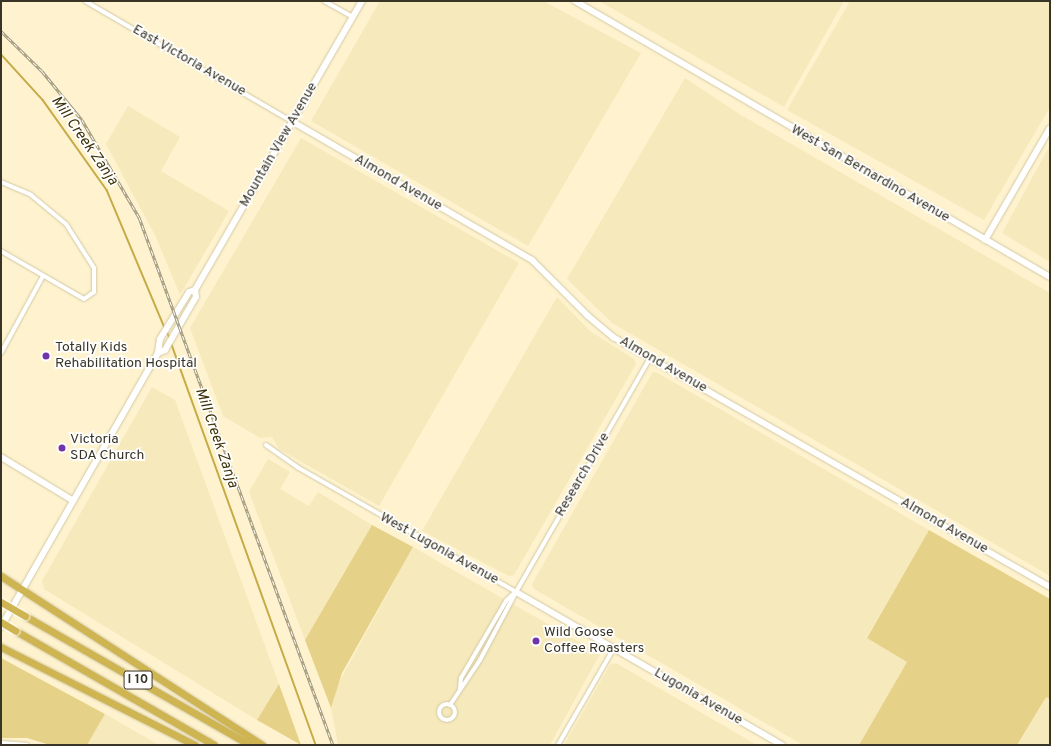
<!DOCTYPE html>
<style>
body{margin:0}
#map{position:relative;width:1051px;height:746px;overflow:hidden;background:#fef3ce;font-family:Overpass,sans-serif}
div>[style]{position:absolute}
.built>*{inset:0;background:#f6e9bc}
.green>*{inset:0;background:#e6d189}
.stream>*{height:1.5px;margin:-0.75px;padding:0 0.75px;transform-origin:0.75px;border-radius:0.75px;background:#c6ab48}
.roads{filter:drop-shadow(0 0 1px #d3c9a5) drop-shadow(0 0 1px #d3c9a5)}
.street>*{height:4px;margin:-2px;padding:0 2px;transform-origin:2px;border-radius:2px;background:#fff}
.street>.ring{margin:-2px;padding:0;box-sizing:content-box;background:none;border:4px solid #fff;border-radius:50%}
.secondary>*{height:6px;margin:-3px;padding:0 3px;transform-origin:3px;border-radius:3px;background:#fff}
.highway>*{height:7px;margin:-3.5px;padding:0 3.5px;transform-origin:3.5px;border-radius:3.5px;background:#cfb452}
.rail>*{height:3px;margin-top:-1.5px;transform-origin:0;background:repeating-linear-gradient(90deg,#fff 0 4.5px,#9f977d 0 9px);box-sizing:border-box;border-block:1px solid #9f977d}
.bridges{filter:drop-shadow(0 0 1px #fff) drop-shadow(0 0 1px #fff)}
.highway-bridge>*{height:7px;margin:-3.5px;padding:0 3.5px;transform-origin:3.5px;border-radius:3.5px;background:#cfb452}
.dots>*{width:11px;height:11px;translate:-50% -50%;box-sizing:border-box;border:2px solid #fff;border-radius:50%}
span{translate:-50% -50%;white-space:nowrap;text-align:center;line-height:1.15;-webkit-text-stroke:3.5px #fff;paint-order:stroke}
.shield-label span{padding:1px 3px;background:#fff;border:1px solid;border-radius:3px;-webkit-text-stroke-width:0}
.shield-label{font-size:13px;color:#383426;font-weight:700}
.street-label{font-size:14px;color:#383426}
.poi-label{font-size:14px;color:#383426}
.left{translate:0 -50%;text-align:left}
.water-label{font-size:15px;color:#3f3409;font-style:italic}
.frame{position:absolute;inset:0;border:2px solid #383426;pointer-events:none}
</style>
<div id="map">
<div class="built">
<div style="clip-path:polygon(380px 1px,543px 1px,641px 53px,528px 246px,311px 121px)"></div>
<div style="clip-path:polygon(599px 1px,844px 1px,784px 107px)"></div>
<div style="clip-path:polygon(850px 1px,1050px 1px,1050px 107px,984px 220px,787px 110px)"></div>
<div style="clip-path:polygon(685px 78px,741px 115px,1050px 293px,1050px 576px,612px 323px,567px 279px)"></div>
<div style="clip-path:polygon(128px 106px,180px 137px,161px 171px,229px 211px,180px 295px,156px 237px,106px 144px)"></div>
<div style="clip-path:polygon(301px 138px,519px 263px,379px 506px,279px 449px,272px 437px,260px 438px,223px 416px,190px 328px)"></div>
<div style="clip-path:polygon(1050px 145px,1050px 262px,1002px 233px)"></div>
<div style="clip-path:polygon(557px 297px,590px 331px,634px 359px,636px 364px,514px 575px,509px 576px,422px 531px)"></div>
<div style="clip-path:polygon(656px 372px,929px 530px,867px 637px,907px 662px,859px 745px,803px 745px,534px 589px,532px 584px,652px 373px)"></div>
<div style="clip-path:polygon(152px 387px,175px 400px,279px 684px,257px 720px,44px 589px,42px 581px)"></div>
<div style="clip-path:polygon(268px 459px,290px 472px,280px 489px,309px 506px,318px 492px,372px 525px,305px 640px,249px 492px)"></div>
<div style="clip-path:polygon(413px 547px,600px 654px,550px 745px,338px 745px,331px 708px,338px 684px)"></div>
<div style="clip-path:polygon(616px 663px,757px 745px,564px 745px,610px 665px)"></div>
<div style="clip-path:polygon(1046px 696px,1050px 699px,1050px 745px,1017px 745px)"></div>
<div style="clip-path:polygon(105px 714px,159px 745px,87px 745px)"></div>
</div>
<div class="green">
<div style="clip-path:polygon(372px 525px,413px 547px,342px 673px,331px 708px,305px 640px)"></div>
<div style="clip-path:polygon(929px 530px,1050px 599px,1050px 699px,1046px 697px,1017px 745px,859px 745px,907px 662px,867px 638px)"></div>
<div style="clip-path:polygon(1px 658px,105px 714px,87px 745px,50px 745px,27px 738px,1px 738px)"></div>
<div style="clip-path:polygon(279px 684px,301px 745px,257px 720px)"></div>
</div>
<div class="stream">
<div style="left:1px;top:54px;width:62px;rotate:47.6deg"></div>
<div style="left:43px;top:100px;width:110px;rotate:54.6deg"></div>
<div style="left:107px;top:190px;width:150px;rotate:67.2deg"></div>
<div style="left:167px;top:331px;width:9px;rotate:69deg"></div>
<div style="left:171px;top:342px;width:428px;rotate:70.2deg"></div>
</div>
<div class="roads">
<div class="street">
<div style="left:85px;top:1px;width:241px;rotate:30.2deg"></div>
<div style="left:324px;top:1px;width:33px;rotate:29deg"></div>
<div style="left:1px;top:182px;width:33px;rotate:23deg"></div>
<div style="left:31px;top:195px;width:45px;rotate:39.6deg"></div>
<div style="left:66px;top:224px;width:52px;rotate:57.5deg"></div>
<div style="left:94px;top:268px;width:24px;rotate:90deg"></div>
<div style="left:94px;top:292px;width:12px;rotate:145deg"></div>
<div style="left:84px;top:299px;width:96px;rotate:-150deg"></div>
<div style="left:1px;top:353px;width:88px;rotate:-61.4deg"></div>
<div style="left:266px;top:445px;width:38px;rotate:35deg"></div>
<div style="left:297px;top:467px;width:252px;rotate:29.7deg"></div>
<div style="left:460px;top:689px;width:11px;rotate:-85deg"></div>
<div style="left:461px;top:678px;width:89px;rotate:-59.7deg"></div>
<div style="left:506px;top:601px;width:13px;rotate:-45deg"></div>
<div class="ring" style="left:439px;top:704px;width:12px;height:12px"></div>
<div style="left:450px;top:705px;width:54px;rotate:-56.3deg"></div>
<div style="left:480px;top:660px;width:77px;rotate:-62.1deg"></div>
<div style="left:516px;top:592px;width:270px;rotate:-60.2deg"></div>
<div style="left:1px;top:743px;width:26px;rotate:4deg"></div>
<div style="left:558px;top:745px;width:112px;rotate:-60deg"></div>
</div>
<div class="secondary">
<div style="left:575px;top:1px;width:549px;rotate:30.16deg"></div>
<div style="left:293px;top:122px;width:276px;rotate:30deg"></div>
<div style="left:532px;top:260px;width:79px;rotate:45deg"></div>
<div style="left:588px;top:316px;width:33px;rotate:40deg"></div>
<div style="left:613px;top:337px;width:503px;rotate:29.77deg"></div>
<div style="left:985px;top:240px;width:129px;rotate:-59.9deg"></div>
<div style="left:158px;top:353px;width:14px;rotate:-82deg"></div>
<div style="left:160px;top:339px;width:55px;rotate:-58.3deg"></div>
<div style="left:189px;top:292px;width:6px;rotate:-18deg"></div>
<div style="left:1px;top:457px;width:83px;rotate:31.2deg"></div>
<div style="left:516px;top:592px;width:307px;rotate:29.9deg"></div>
<div style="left:1px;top:627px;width:316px;rotate:-60.2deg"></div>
<div style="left:158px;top:353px;width:8px;rotate:-23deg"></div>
<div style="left:165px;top:350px;width:61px;rotate:-59.7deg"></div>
<div style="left:196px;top:297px;width:7px;rotate:-98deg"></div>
<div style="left:195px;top:290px;width:334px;rotate:-60deg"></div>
</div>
<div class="highway">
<div style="left:1px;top:576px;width:311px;rotate:32.9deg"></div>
<div style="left:25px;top:616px;width:259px;rotate:29.8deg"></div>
<div style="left:16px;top:631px;width:228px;rotate:29.9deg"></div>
<div style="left:1px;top:647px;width:217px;rotate:26.8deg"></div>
</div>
</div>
<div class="rail">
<div style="left:1px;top:31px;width:57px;rotate:44.3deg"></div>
<div style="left:42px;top:71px;width:63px;rotate:50.8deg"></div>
<div style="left:82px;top:120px;width:113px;rotate:59.6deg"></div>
<div style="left:139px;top:217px;width:563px;rotate:69.83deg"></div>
</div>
<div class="bridges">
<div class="highway-bridge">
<div style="left:1px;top:602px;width:28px;rotate:30deg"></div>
<div style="left:1px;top:622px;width:17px;rotate:31deg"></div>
</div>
</div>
<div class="dots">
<div style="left:46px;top:356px;background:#7033a9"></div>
<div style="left:62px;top:448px;background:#7033a9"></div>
<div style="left:536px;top:641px;background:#7033a9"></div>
</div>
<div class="shield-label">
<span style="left:138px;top:680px">I 10</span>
</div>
<div class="street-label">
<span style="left:189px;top:61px;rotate:30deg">East Victoria Avenue</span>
<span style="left:279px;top:145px;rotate:-60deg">Mountain View Avenue</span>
<span style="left:870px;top:174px;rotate:30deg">West San Bernardino Avenue</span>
<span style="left:398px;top:183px;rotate:30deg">Almond Avenue</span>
<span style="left:663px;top:365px;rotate:30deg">Almond Avenue</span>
<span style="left:583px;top:475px;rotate:-60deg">Research Drive</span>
<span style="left:944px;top:526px;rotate:30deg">Almond Avenue</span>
<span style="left:439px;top:549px;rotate:29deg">West Lugonia Avenue</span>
<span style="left:698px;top:697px;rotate:30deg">Lugonia Avenue</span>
</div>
<div class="poi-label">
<span class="left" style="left:55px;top:356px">Totally Kids<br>Rehabilitation Hospital</span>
<span class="left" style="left:70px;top:448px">Victoria<br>SDA Church</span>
<span class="left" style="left:544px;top:641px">Wild Goose<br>Coffee Roasters</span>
</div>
<div class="water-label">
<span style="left:84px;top:141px;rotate:55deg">Mill Creek Zanja</span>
<span style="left:216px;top:438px;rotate:71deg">Mill Creek Zanja</span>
</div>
<div class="frame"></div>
</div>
